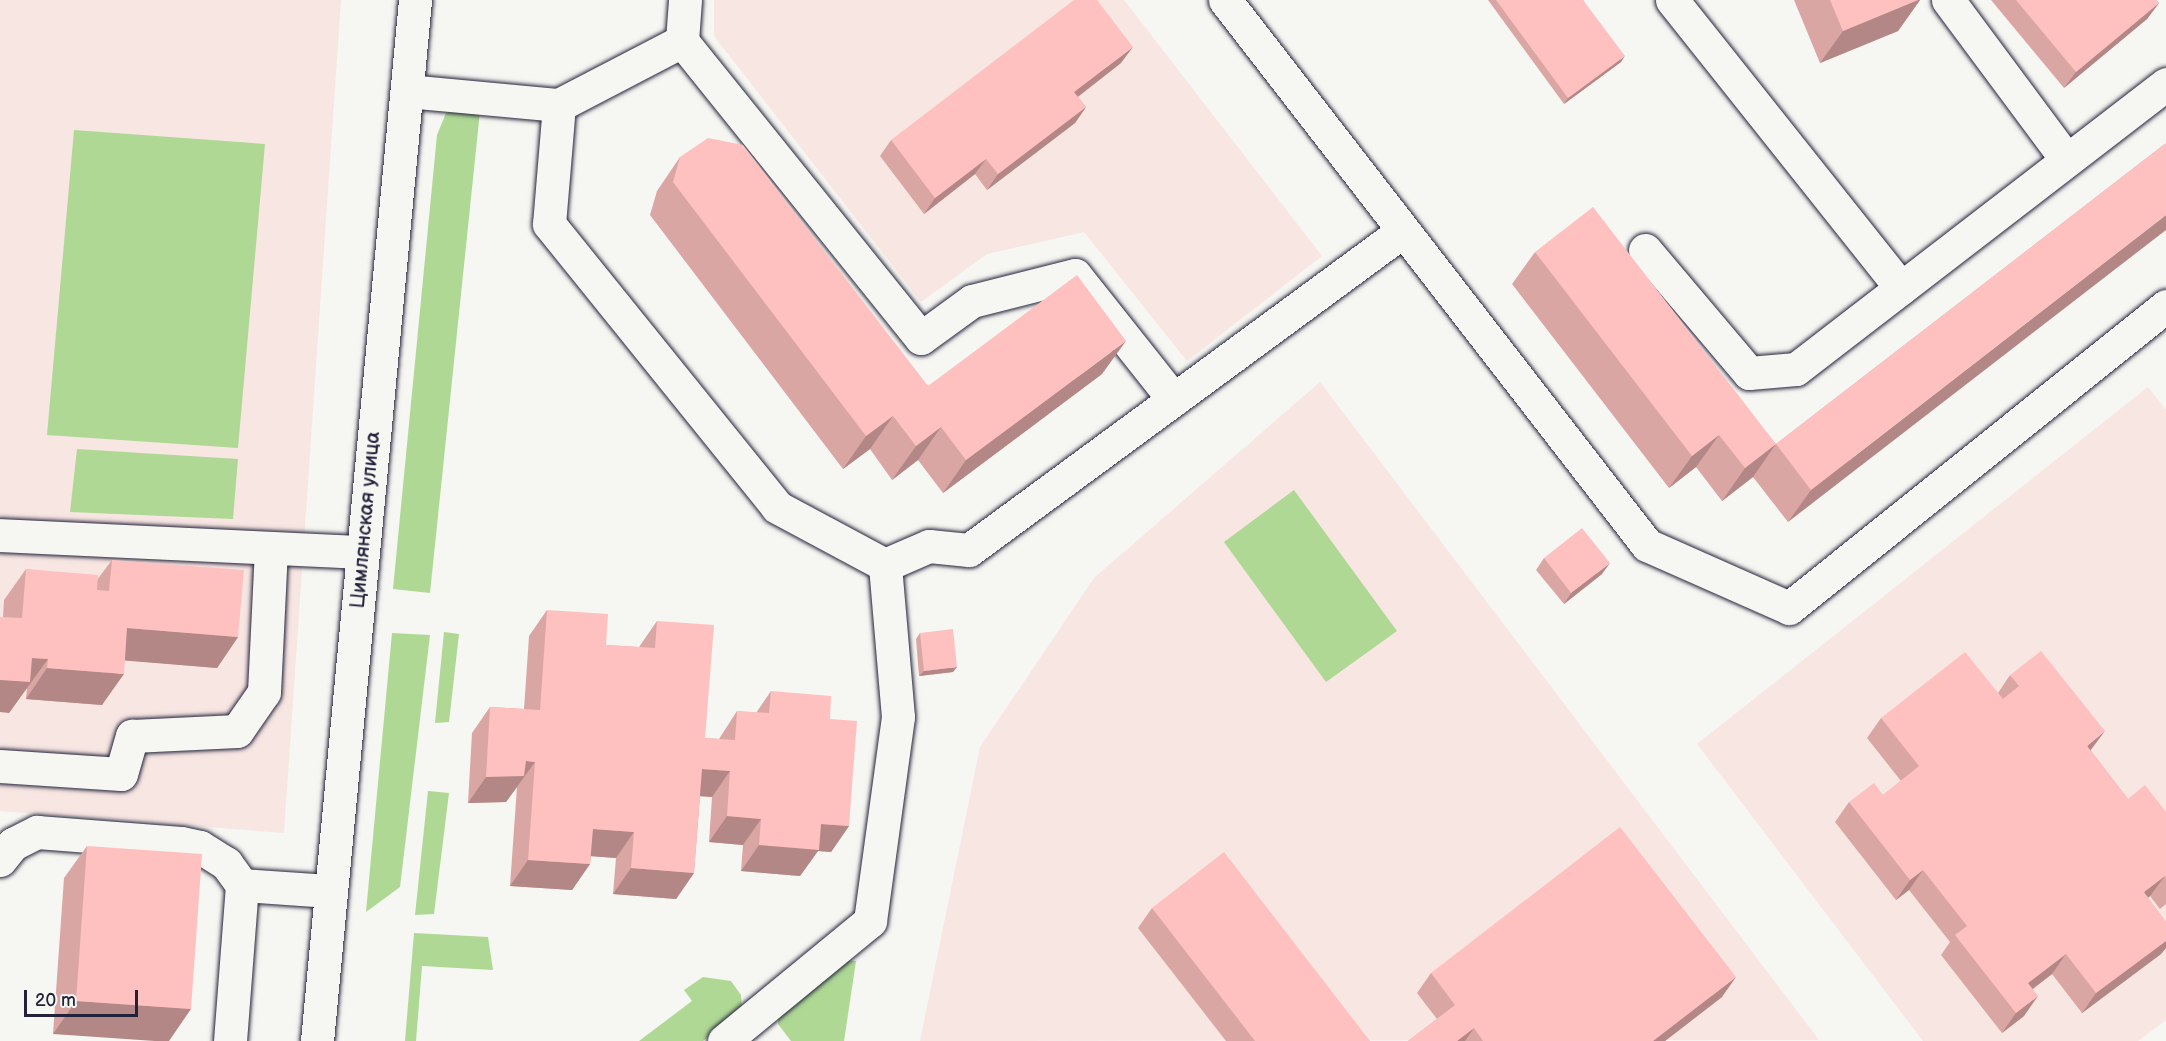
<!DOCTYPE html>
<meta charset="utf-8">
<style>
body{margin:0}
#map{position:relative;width:2166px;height:1041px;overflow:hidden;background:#f6f6f2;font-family:"Balsamiq Sans",sans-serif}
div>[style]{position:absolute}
.built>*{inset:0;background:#f8e6e3}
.green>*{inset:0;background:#afd895}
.roads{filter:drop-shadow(0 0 2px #22223b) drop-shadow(0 0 2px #22223b)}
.minor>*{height:33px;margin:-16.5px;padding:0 16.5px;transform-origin:16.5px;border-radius:16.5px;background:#f6f6f2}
.wall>*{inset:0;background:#daa6a4}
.shaded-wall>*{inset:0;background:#b28786}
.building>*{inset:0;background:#fec1bf}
span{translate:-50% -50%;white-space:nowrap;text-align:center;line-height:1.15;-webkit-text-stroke:6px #f6f6f2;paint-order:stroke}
.street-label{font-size:20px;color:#22223b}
.scale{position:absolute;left:24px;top:990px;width:114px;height:27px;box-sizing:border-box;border:3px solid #22223b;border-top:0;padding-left:8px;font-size:18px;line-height:21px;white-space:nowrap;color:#22223b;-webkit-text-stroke:4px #f6f6f2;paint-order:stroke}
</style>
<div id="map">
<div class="built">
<div style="clip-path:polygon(0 0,341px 0,284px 833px,0 811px)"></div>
<div style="clip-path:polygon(714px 0,1124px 0,1322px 256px,1187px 361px,1084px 232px,987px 254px,921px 302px,714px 36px)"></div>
<div style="clip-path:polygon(1320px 382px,1819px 1040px,920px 1041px,980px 747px,1094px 578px)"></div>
<div style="clip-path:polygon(2148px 387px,2166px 410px,2166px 1020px,2138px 1041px,1923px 1041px,1697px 744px)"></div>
</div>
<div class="green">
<div style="clip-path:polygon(459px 111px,480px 111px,430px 593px,393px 589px,437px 135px,446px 113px)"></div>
<div style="clip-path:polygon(74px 130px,265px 144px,238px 448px,47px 435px)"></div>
<div style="clip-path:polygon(77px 449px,238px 459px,233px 519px,70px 512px)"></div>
<div style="clip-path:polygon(1294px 490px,1397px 631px,1326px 682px,1224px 542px)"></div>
<div style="clip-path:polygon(444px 632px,459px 634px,449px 722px,435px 723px)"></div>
<div style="clip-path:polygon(392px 633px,430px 635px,400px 887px,366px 912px)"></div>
<div style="clip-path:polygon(428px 791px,449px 793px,434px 914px,415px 915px)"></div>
<div style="clip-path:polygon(414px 933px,488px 937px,493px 970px,422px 966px,416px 1041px,405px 1041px)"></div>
<div style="clip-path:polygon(839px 960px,856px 961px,844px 1041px,791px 1041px,778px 1024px,778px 1011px)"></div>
<div style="clip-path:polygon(703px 977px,731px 981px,741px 995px,742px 1011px,703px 1041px,639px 1041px,692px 1001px,684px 990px)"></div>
</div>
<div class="roads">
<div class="minor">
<div style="left:1225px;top:0;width:689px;rotate:52.25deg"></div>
<div style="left:1647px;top:545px;width:155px;rotate:23.9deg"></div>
<div style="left:1789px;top:608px;width:483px;rotate:-38.7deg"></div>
<div style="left:1672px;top:0;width:368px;rotate:51.5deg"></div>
<div style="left:1948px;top:0;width:199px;rotate:53.4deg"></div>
<div style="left:682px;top:41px;width:381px;rotate:51.2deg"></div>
<div style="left:921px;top:338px;width:63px;rotate:-36deg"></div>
<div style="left:972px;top:301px;width:106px;rotate:-14.2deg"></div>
<div style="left:1075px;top:275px;width:159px;rotate:51.6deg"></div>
<div style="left:407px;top:91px;width:153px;rotate:5.3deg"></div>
<div style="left:559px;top:105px;width:139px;rotate:-27.5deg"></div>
<div style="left:682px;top:41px;width:41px;rotate:-85.8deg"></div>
<div style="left:559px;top:105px;width:119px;rotate:94.8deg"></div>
<div style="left:549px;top:224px;width:363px;rotate:51.1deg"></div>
<div style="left:777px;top:507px;width:123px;rotate:28.2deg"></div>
<div style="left:1645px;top:250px;width:161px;rotate:49.8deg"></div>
<div style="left:1749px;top:373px;width:47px;rotate:-4.9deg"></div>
<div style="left:1796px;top:369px;width:467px;rotate:-37.6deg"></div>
<div style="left:0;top:535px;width:363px;rotate:2.7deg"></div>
<div style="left:0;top:766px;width:121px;rotate:3.8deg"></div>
<div style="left:121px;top:774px;width:40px;rotate:-74deg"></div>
<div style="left:132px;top:736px;width:105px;rotate:-2.7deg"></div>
<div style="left:237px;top:731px;width:47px;rotate:-55.3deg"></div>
<div style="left:264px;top:692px;width:143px;rotate:-87.2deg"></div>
<div style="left:0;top:860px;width:21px;rotate:-51deg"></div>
<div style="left:13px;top:844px;width:27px;rotate:-27deg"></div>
<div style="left:37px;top:832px;width:144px;rotate:4.4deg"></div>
<div style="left:181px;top:843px;width:19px;rotate:12deg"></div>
<div style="left:200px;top:847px;width:31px;rotate:32deg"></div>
<div style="left:226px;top:863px;width:27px;rotate:54deg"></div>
<div style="left:242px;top:885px;width:156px;rotate:94.4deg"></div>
<div style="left:242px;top:885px;width:89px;rotate:3.9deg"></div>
<div style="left:317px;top:1041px;width:1046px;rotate:-84.62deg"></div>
<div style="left:724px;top:1041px;width:189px;rotate:-39.4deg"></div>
<div style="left:870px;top:921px;width:206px;rotate:-82.2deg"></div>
<div style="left:898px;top:717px;width:153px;rotate:-94.9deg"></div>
<div style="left:885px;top:565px;width:48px;rotate:-23.4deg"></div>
<div style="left:929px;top:546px;width:40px;rotate:5.7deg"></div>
<div style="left:969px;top:550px;width:539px;rotate:-36.32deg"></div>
</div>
</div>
<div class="wall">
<div style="clip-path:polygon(1488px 0,1583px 0,1621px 62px,1564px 104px)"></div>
<div style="clip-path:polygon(1794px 0,1920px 0,1898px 31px,1820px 63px)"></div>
<div style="clip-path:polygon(1991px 0,2156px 0,2159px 3px,2147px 19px,2064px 88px)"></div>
<div style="clip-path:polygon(1121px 63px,1078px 97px,1086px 107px,1075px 123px,987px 190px,975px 174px,924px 214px,880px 156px,891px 140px)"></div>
<div style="clip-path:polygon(2166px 143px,1788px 522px,1753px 477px,1722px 501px,1696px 467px,1669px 488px,1512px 284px,1535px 252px,1776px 444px)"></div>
<div style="clip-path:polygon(680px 157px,928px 386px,1102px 374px,943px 493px,918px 460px,892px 480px,870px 449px,843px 469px,650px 215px,657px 191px)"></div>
<div style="clip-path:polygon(1544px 558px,1602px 574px,1564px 604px,1536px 570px)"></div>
<div style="clip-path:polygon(112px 560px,238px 637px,217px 668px,125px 660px,102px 705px,26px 699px,27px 689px,26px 689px,9px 713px,3px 617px,4px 600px,26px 569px,97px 580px)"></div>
<div style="clip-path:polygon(547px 610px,606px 645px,639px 647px,657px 621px,705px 738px,719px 739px,737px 711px,756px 713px,771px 691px,830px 719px,849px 826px,831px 852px,818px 851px,800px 876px,741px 871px,743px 845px,709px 842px,712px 797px,700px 796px,694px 873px,676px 899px,613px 894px,616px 858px,591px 856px,590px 864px,572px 890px,510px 886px,517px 787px,506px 802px,468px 803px,472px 733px,490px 707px,524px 709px,529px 636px)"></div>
<div style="clip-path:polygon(920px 633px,953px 672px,919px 676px,916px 639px)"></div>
<div style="clip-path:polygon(2010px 675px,2091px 751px,2128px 799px,2166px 812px,2166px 904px,2160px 909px,2150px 896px,2148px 898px,2166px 922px,2166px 948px,2161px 954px,2082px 1013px,2052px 974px,2033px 989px,2024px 1016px,2002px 1033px,1941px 955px,1950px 942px,1909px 890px,1896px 900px,1835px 822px,1849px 802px,1883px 795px,1901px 781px,1867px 738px,1881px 718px,1998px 693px)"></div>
<div style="clip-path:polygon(87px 846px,191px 1009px,53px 1034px,64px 878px)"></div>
<div style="clip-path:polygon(1152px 908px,1370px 1041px,1226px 1041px,1138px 928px)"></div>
<div style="clip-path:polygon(1431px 973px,1722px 997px,1665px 1041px,1408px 1041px,1437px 1019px,1417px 993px)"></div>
</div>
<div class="shaded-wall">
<div style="clip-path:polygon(1918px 0,1920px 0,1898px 31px,1820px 63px,1843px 31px)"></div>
<div style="clip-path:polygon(2159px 3px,2147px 19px,2064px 88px,2076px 72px)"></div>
<div style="clip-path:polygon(1133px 47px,1121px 63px,1063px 108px,1074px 92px)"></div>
<div style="clip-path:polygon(1625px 56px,1621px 62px,1564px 104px,1568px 98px)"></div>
<div style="clip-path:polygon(1086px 107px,1075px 123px,987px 190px,998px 174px)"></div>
<div style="clip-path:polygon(986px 159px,975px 174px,924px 214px,935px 198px)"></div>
<div style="clip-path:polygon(2166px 215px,2166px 230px,1788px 522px,1811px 490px)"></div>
<div style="clip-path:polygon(1126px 341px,1102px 374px,943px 493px,966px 460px)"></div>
<div style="clip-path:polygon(893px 416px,870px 449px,843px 469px,866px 436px)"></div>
<div style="clip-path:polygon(941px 427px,918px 460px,892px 480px,916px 446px)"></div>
<div style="clip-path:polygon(1719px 435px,1696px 467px,1669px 488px,1692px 456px)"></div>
<div style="clip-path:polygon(1776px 444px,1753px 477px,1722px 501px,1745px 468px)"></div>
<div style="clip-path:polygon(1610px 563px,1602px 574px,1564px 604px,1571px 593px)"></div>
<div style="clip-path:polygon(127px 628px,238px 637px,217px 668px,106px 659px)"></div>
<div style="clip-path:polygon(32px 658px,48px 659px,9px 713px,0 712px,0 680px)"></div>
<div style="clip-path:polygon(957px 667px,953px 672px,919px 676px,924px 671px)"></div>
<div style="clip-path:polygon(47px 668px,124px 674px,102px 705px,26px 699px)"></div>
<div style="clip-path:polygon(2105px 731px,2090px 751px,2087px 746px)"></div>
<div style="clip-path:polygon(526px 761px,535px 762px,506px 802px,468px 803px,486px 777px)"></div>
<div style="clip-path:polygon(702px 769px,730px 771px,712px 797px,683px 795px)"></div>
<div style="clip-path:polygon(727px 816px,761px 819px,743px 845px,709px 842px)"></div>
<div style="clip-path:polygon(821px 824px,849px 826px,831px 852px,818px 851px,800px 876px,741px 871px,759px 845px)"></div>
<div style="clip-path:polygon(593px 829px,634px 832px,616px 858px,575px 855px)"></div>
<div style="clip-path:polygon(528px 860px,590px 864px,572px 890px,510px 886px)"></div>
<div style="clip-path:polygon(631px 868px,694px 873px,676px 899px,613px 894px)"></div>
<div style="clip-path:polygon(1923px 870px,1909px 890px,1896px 900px,1910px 880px)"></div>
<div style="clip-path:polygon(2165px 876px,2150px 896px,2130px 912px,2144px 892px)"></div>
<div style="clip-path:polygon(2166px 941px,2166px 948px,2161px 954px,2082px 1013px,2096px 993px)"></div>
<div style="clip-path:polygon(2066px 954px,2052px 974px,2014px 1003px,2028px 983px)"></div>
<div style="clip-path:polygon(1736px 977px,1722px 997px,1665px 1041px,1653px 1041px)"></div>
<div style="clip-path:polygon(2038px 996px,2024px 1016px,2002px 1033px,2016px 1013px)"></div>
<div style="clip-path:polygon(76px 1001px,191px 1009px,169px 1041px,155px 1041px,53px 1034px)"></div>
<div style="clip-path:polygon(1474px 1028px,1465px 1041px,1457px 1041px)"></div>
</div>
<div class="building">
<div style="clip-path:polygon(1074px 0,1097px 0,1133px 47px,1074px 92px,1086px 107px,998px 174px,986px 159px,935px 198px,891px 140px)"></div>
<div style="clip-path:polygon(1496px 0,1583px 0,1625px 56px,1568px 98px)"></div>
<div style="clip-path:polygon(1830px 0,1918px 0,1843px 31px)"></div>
<div style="clip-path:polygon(2016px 0,2156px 0,2159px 3px,2076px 72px)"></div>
<div style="clip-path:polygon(708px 138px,743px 145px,928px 386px,1077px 275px,1126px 341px,966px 460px,941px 427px,916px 446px,893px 416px,866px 436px,673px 182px,680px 157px)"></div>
<div style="clip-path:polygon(2166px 143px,2166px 215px,1811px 490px,1776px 444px)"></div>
<div style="clip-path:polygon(1593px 207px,1776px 444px,1745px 468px,1719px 435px,1692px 456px,1535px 252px)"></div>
<div style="clip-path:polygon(1582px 528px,1610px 563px,1571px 593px,1544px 558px)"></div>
<div style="clip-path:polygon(112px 560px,244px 570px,238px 637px,127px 628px,124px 674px,47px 668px,48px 659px,32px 658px,30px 682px,0 680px,0 617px,22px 618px,26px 569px,98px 575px,97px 590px,109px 591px)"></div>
<div style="clip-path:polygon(547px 610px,608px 614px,606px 645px,655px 648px,657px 621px,714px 625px,705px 738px,735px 740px,737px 711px,769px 713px,771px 691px,831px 696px,830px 719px,857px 721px,849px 826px,821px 824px,819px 850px,759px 845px,761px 819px,727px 816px,730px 771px,702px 769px,694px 873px,631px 868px,634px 832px,593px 829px,590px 864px,528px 860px,535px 762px,526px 761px,524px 776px,486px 777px,490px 707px,540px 710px)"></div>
<div style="clip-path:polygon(953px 629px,957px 667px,924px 671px,920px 633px)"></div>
<div style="clip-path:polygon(2041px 651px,2105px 731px,2087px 746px,2128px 799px,2145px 785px,2166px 812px,2166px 878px,2165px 876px,2144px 892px,2166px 922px,2166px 941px,2096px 993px,2066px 954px,2028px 983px,2038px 996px,2016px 1013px,1955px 935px,1967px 926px,1923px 870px,1910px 880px,1849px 802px,1874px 783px,1883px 795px,1919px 766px,1881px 718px,1965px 652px,2003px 699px,2019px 686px,2010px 675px)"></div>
<div style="clip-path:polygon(1620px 827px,1736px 977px,1653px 1041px,1483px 1041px,1474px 1028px,1457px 1041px,1408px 1041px,1455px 1005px,1431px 973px)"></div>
<div style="clip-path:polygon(87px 846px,202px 854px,191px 1009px,76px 1001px)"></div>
<div style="clip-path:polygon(1224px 852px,1370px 1041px,1255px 1041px,1152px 908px)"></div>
</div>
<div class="street-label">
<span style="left:366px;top:520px;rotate:-85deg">Цимлянская улица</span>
</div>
<div class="scale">20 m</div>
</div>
